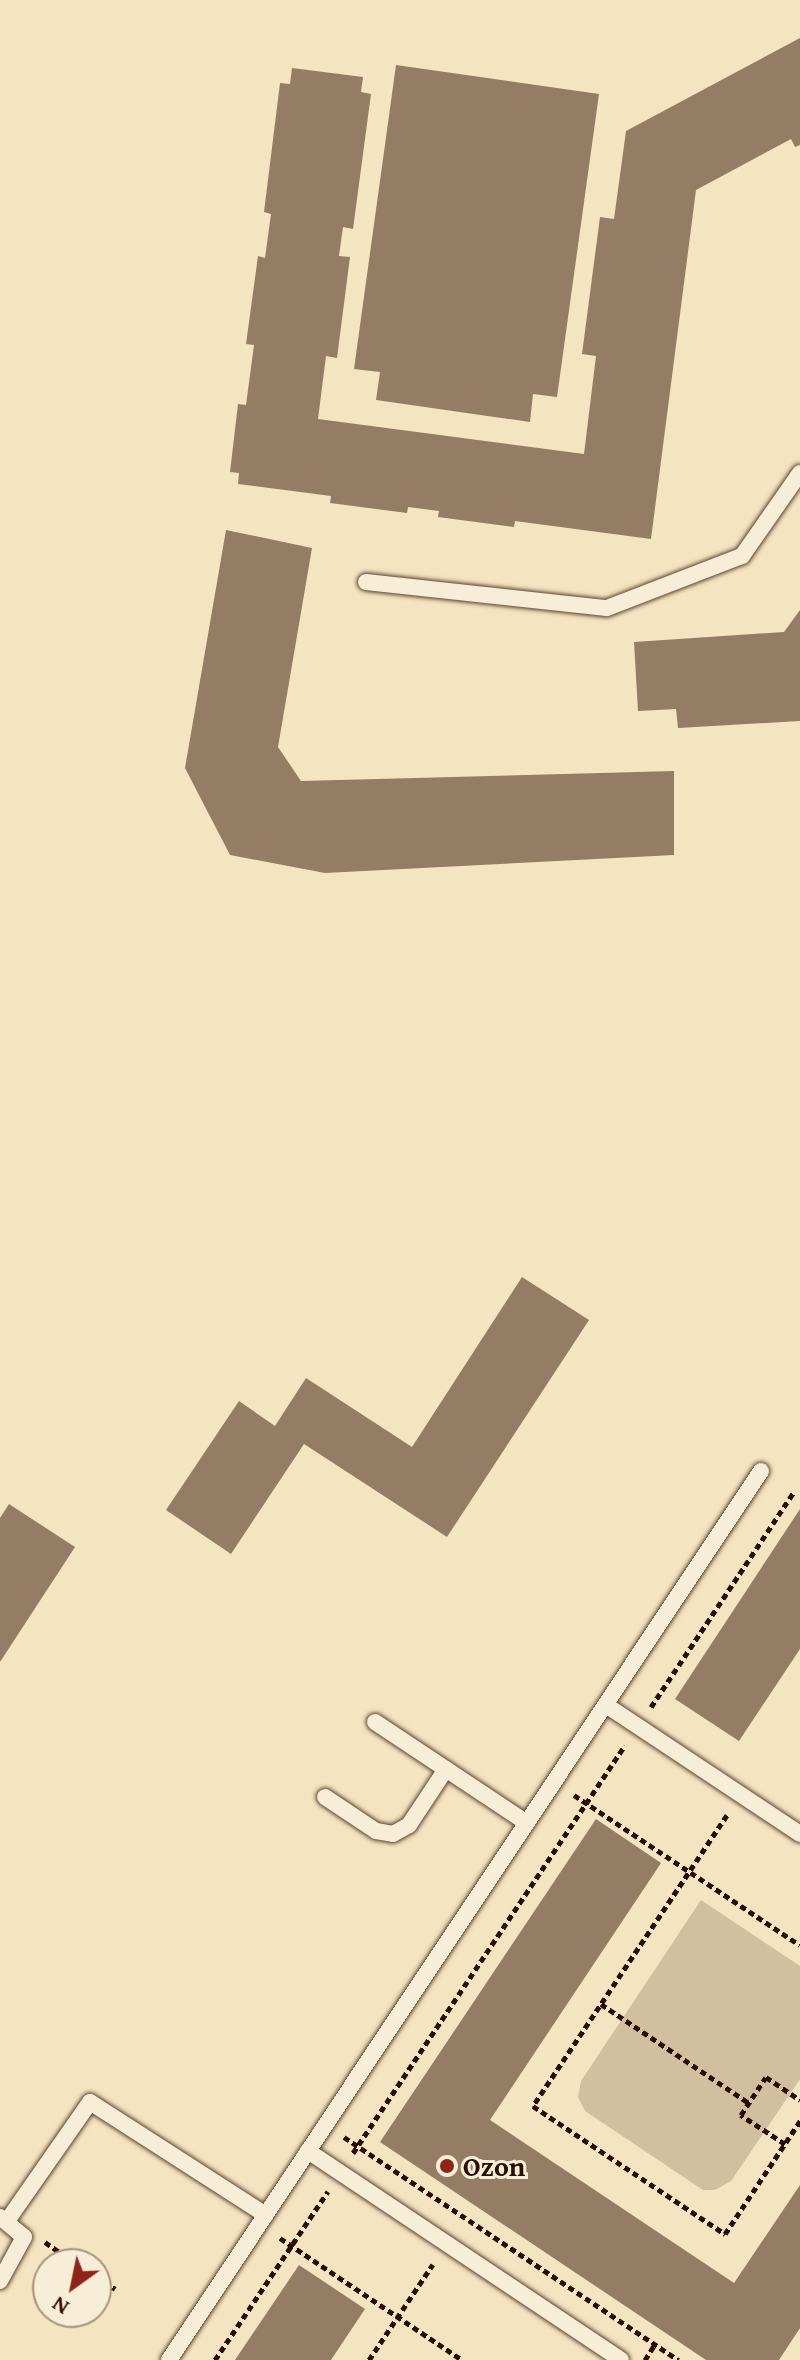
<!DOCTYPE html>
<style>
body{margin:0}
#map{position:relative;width:800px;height:2360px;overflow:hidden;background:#f4e4c1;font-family:"Gentium Book Plus",serif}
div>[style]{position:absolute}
.green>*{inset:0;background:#d2bfa0}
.building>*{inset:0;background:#947d64}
.path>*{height:5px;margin-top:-2.5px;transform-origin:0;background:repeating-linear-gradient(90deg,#2b0d00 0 6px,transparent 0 10px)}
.roads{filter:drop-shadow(0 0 2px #5d4330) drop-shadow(0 0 2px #5d4330)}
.lane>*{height:16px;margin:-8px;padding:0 8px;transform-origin:8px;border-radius:8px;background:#f8edd7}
.dots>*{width:22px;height:22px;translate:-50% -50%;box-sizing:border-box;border:4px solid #f8edd7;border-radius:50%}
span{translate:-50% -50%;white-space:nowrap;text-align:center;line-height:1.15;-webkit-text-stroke:6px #f8edd7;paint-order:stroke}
.poi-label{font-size:28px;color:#2b0d00;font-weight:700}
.left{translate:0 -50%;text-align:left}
.north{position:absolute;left:32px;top:2248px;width:80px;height:80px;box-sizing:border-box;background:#f8edd7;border:2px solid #a69381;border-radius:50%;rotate:213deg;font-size:22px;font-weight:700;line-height:32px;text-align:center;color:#2b0d00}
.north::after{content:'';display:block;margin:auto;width:28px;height:36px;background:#8f2418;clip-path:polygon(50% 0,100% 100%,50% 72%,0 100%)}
</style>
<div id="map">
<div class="green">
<div style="clip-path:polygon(701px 1900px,800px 1966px,800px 2079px,731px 2181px,715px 2190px,703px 2190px,585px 2111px,578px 2097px,581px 2081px)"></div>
</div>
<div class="building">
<div style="clip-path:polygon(800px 38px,800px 145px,795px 147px,791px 139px,696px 190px,651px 539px,515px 521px,514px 527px,438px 517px,439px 511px,408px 507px,407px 513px,330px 503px,331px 496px,238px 484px,239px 473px,230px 472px,238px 404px,246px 405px,254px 345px,246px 344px,258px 256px,265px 258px,271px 214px,264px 212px,280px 83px,290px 84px,292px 68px,363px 77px,361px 92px,371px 94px,353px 229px,343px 227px,339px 256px,350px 257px,337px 358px,326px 356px,318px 419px,584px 454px,596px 356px,582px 354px,600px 217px,614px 219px,626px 131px)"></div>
<div style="clip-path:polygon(396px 65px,599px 94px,557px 397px,533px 394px,530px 422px,376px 400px,380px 372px,354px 369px)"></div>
<div style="clip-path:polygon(226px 530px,312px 548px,278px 747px,301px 781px,674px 771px,674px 855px,325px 873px,230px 855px,185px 768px)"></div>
<div style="clip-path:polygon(800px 610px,800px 721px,678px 728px,676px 709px,638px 711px,634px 642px,784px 632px)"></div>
<div style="clip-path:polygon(522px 1277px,589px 1320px,447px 1537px,304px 1444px,231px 1554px,166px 1510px,239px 1401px,275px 1426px,306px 1378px,412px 1447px)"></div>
<div style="clip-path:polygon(9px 1504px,75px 1547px,0 1662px,0 1518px)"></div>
<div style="clip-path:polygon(800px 1509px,800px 1649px,739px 1741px,675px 1699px)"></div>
<div style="clip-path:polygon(596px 1819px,661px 1863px,490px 2120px,734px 2283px,800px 2185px,800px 2328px,779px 2360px,706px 2360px,380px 2142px)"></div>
<div style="clip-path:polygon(299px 2265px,365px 2309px,331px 2360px,235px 2360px)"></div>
</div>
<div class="path">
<div style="left:651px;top:1707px;width:257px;rotate:-56.4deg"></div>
<div style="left:574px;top:1795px;width:271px;rotate:33.6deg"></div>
<div style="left:727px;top:1815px;width:350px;rotate:123.7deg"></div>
<div style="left:533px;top:2106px;width:231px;rotate:33.7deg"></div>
<div style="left:725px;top:2234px;width:136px;rotate:-56.4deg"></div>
<div style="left:601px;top:2004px;width:178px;rotate:33.8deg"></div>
<div style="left:344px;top:2137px;width:402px;rotate:33.7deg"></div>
<div style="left:785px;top:2144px;width:53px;rotate:-146.6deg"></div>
<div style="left:741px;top:2115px;width:45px;rotate:-56.7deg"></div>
<div style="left:766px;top:2077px;width:41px;rotate:34.1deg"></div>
<div style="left:353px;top:2153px;width:490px;rotate:-56.3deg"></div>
<div style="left:280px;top:2238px;width:219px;rotate:33.8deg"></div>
<div style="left:45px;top:2242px;width:39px;rotate:35deg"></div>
<div style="left:96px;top:2276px;width:23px;rotate:34deg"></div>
<div style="left:215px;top:2360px;width:203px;rotate:-56.2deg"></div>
<div style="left:369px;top:2360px;width:115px;rotate:-56.3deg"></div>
<div style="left:645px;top:2360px;width:19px;rotate:-58deg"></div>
</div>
<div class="roads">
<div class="lane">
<div style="left:366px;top:582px;width:242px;rotate:6.2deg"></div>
<div style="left:607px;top:608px;width:145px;rotate:-21.1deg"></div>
<div style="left:742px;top:556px;width:101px;rotate:-55.1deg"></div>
<div style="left:606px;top:1705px;width:233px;rotate:33.6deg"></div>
<div style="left:375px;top:1722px;width:182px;rotate:33.6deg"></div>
<div style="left:325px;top:1797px;width:61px;rotate:33.7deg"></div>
<div style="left:376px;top:1831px;width:17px;rotate:10deg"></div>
<div style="left:393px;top:1834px;width:18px;rotate:-29deg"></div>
<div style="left:409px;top:1825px;width:67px;rotate:-56.5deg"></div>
<div style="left:308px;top:2151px;width:376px;rotate:33.7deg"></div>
<div style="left:7px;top:2221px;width:145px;rotate:-55.1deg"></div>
<div style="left:90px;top:2102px;width:209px;rotate:32.7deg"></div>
<div style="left:0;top:2281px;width:50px;rotate:-61.4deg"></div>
<div style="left:24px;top:2237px;width:31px;rotate:-140deg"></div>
<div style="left:169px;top:2360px;width:1068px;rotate:-56.34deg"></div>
</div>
</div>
<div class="dots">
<div style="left:447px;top:2166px;background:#8f2418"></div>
</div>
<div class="poi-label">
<span class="left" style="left:463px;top:2166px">Ozon</span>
</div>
<div class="north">N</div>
</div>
